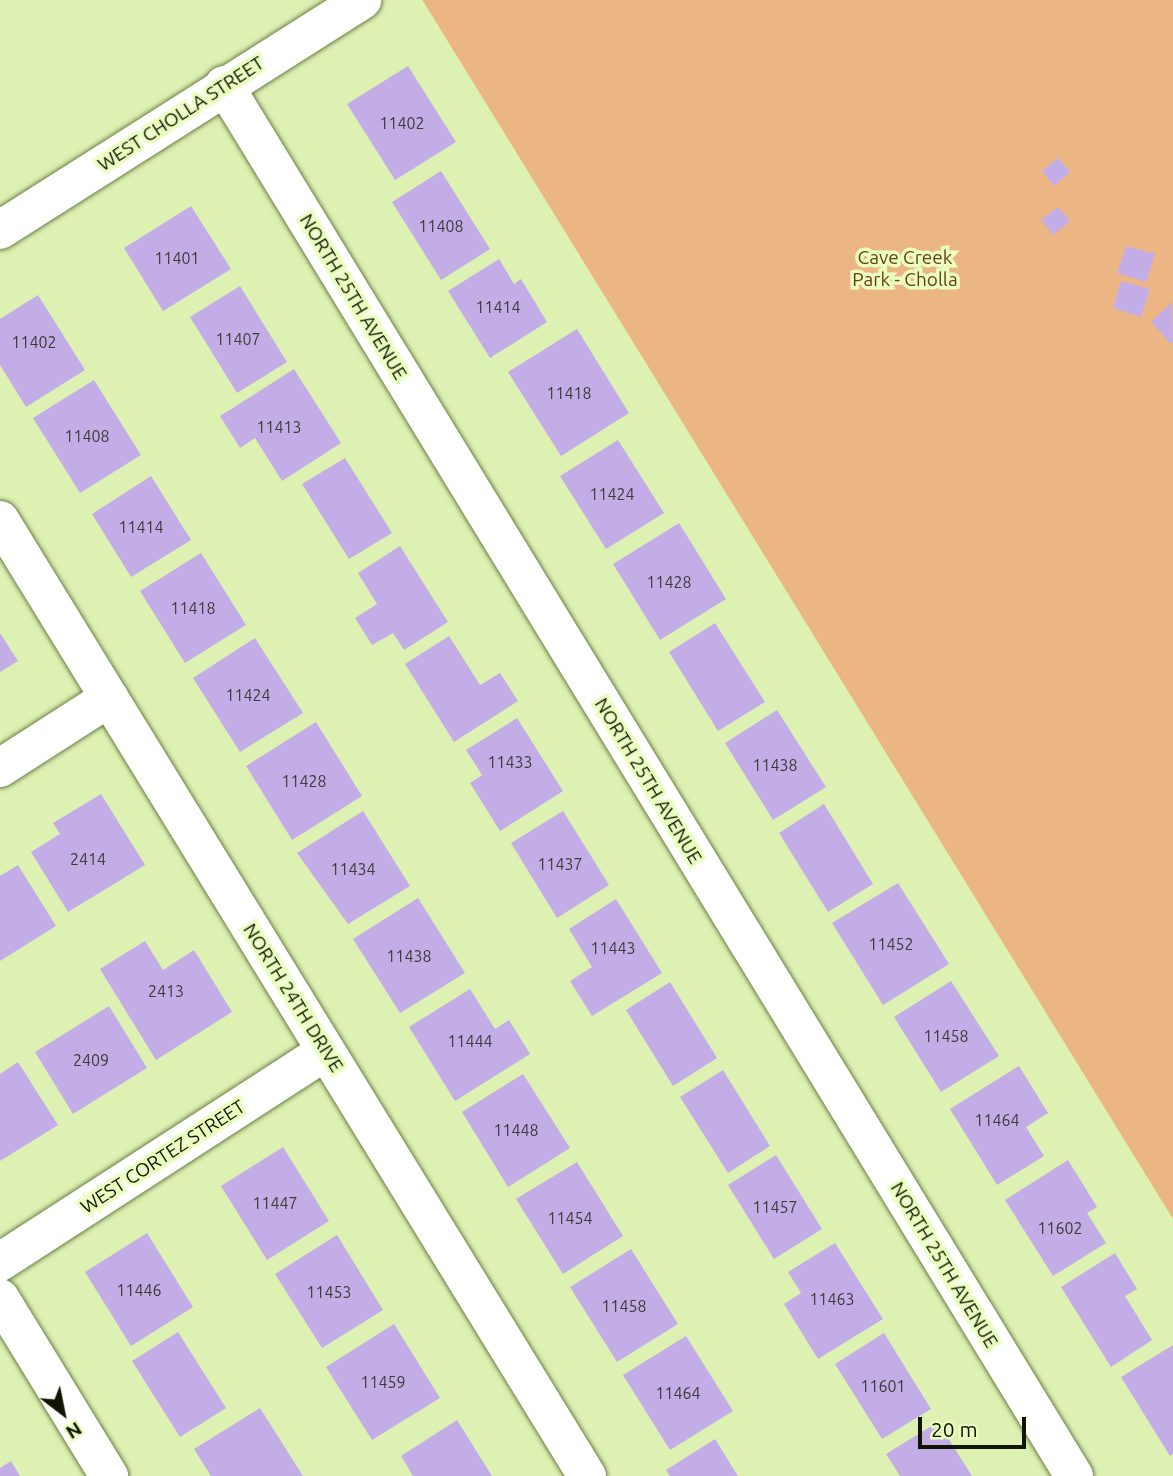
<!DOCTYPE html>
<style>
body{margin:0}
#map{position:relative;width:1173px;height:1476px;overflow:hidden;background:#ddf1b3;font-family:Ubuntu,sans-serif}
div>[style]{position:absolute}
.green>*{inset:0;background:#ecb584}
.building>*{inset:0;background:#c3ade6}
.roads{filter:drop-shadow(0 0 2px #6d7e44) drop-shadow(0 0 2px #6d7e44)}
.street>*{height:38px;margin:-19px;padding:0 19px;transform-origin:19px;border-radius:19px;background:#fff}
span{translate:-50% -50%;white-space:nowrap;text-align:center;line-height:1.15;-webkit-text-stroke:7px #eafec0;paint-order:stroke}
.number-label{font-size:16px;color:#3c3b3a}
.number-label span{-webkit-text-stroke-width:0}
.street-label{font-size:19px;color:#0f1501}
.park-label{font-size:19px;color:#683f15}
.north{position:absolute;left:28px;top:1378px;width:70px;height:70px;-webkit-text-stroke:5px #eafec0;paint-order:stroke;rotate:148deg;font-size:19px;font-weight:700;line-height:28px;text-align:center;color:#0f1501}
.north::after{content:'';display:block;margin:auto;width:24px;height:32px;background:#0f1501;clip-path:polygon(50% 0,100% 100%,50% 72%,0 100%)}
.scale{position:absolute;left:918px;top:1417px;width:108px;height:32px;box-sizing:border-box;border:4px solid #0f1501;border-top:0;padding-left:9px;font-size:21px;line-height:24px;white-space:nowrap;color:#0f1501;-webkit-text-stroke:5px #eafec0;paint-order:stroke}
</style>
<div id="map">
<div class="green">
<div style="clip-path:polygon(422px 0,1173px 0,1173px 1219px,423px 1px)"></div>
</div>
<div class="building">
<div style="clip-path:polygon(408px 66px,456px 142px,395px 180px,347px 104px)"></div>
<div style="clip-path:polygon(1058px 158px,1070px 172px,1054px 186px,1042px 171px)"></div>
<div style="clip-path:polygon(441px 171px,490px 249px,441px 280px,392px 202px)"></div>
<div style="clip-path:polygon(191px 206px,231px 269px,163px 311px,124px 248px)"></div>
<div style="clip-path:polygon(1058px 207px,1070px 221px,1053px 235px,1041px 220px)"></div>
<div style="clip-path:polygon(1126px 246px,1155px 254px,1146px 282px,1117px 273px)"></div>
<div style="clip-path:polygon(499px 259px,514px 284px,521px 279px,547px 322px,490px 358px,448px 291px)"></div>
<div style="clip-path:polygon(1121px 281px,1150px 289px,1141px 317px,1113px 308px)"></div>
<div style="clip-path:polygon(240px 286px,287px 362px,237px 393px,190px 317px)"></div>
<div style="clip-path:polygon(38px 295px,85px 370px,26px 407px,0 365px,0 319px)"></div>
<div style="clip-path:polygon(1172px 302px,1173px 342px,1171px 344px,1151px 322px)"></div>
<div style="clip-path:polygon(577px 329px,629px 413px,561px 456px,508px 372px)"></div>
<div style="clip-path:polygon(294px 369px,341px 443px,282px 481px,255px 438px,240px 448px,220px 416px)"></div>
<div style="clip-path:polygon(94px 380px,141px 455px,80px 493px,33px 418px)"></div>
<div style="clip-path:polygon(618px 440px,664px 513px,606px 549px,560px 476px)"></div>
<div style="clip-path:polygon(345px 458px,392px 533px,349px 559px,302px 484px)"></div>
<div style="clip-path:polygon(151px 476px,191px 540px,131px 577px,92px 514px)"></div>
<div style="clip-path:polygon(679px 523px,726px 599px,660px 640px,613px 564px)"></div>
<div style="clip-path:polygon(400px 546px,448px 622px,404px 650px,393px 633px,372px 645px,355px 618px,377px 604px,358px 573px)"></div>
<div style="clip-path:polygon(201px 553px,246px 625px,185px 663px,140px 591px)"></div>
<div style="clip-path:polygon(715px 623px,765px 702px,718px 731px,669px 652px)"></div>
<div style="clip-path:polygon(0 633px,18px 661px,0 672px)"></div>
<div style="clip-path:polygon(449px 636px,480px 685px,500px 673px,518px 701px,454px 742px,405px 664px)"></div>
<div style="clip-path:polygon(255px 638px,303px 713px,240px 752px,193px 678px)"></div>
<div style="clip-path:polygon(777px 710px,826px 787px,773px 820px,725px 743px)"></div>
<div style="clip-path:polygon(517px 718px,563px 791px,500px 831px,470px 783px,482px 775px,466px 750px)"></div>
<div style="clip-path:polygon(316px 722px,362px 796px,292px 840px,246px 766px)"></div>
<div style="clip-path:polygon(101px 794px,145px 865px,68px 912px,31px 852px,60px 834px,53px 823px)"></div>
<div style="clip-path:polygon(824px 804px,873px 884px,828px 912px,779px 833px)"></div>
<div style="clip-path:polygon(363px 811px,410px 886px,348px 924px,297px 853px)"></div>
<div style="clip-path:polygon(563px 811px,609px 885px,557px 918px,511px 843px)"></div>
<div style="clip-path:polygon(18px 865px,56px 926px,0 961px,0 876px)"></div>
<div style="clip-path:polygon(898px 883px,949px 964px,883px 1005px,832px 923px)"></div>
<div style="clip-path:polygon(418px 898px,465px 973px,400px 1013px,353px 939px)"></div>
<div style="clip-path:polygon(616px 899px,662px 973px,592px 1016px,570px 981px,592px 967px,569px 929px)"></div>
<div style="clip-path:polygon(145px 941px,163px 970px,194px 950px,232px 1012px,156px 1060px,100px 969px)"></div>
<div style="clip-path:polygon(951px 981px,999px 1056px,941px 1092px,894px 1017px)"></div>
<div style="clip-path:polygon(670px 982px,717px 1058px,673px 1086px,626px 1010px)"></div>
<div style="clip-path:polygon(470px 989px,495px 1029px,509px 1020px,530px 1054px,455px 1101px,409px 1027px)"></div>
<div style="clip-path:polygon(109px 1006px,147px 1068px,73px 1114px,35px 1052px)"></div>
<div style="clip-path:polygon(18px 1062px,58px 1125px,0 1161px,0 1074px)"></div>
<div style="clip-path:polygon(1019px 1066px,1048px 1113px,1026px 1127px,1044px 1156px,997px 1185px,950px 1109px)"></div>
<div style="clip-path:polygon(723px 1070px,770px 1146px,728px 1173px,680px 1097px)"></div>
<div style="clip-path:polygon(523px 1074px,570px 1148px,508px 1187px,462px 1112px)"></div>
<div style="clip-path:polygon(283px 1147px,329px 1221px,267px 1260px,221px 1186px)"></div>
<div style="clip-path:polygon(776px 1155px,822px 1229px,774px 1259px,728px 1185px)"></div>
<div style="clip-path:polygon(1068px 1160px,1097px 1207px,1087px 1213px,1106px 1243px,1053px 1276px,1005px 1200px)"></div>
<div style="clip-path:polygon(577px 1162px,623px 1236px,563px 1274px,516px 1199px)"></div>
<div style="clip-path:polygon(147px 1233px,193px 1307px,131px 1346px,85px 1272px)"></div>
<div style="clip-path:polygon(337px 1235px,383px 1310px,322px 1348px,275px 1274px)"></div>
<div style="clip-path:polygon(835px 1243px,883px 1319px,818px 1359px,784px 1304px,801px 1293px,788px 1272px)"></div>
<div style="clip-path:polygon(631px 1249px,678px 1324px,617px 1362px,570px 1287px)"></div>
<div style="clip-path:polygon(1115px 1253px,1137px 1289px,1125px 1296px,1152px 1340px,1111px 1367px,1061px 1287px)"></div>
<div style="clip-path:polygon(394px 1324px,440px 1398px,372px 1440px,326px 1367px)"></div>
<div style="clip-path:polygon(178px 1332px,226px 1408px,180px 1437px,132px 1361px)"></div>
<div style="clip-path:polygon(884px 1333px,931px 1409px,882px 1439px,835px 1364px)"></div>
<div style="clip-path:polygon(686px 1336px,733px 1411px,670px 1450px,623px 1375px)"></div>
<div style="clip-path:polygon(1173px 1345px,1173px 1454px,1170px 1456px,1121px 1377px)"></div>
<div style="clip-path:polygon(260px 1408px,303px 1476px,211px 1476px,194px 1449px)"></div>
<div style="clip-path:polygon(457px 1420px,492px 1476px,413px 1476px,401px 1456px)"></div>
<div style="clip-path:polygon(938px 1422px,972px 1476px,900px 1476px,886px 1454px)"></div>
<div style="clip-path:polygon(715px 1439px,738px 1476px,670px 1476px,666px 1470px)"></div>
<div style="clip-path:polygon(11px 1461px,20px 1476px,0 1476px,0 1468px)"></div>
</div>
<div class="roads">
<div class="street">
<div style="left:224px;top:85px;width:1630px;rotate:58.57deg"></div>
<div style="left:0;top:230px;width:429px;rotate:-32.4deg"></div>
<div style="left:0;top:520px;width:1122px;rotate:58.45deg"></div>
<div style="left:0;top:768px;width:130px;rotate:-32.7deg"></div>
<div style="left:0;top:1262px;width:388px;rotate:-32.9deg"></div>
<div style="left:0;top:1298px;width:209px;rotate:58.5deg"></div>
</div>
</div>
<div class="number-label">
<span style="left:402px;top:123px">11402</span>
<span style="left:441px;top:226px">11408</span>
<span style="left:177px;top:258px">11401</span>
<span style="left:498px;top:307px">11414</span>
<span style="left:238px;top:339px">11407</span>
<span style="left:34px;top:342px">11402</span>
<span style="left:569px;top:393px">11418</span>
<span style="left:279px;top:427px">11413</span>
<span style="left:87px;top:436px">11408</span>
<span style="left:612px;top:494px">11424</span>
<span style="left:141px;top:527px">11414</span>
<span style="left:669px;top:582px">11428</span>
<span style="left:193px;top:608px">11418</span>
<span style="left:248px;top:695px">11424</span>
<span style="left:510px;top:762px">11433</span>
<span style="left:775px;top:765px">11438</span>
<span style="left:304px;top:781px">11428</span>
<span style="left:88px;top:859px">2414</span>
<span style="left:560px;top:864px">11437</span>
<span style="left:353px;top:869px">11434</span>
<span style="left:891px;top:944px">11452</span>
<span style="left:613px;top:948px">11443</span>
<span style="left:409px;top:956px">11438</span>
<span style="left:166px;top:991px">2413</span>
<span style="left:946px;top:1036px">11458</span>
<span style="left:470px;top:1041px">11444</span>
<span style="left:91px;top:1060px">2409</span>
<span style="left:997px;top:1120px">11464</span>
<span style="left:516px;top:1130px">11448</span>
<span style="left:275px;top:1203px">11447</span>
<span style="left:775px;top:1207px">11457</span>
<span style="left:570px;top:1218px">11454</span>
<span style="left:1060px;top:1228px">11602</span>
<span style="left:139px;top:1290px">11446</span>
<span style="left:329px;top:1292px">11453</span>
<span style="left:832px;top:1299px">11463</span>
<span style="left:624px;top:1306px">11458</span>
<span style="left:383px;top:1382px">11459</span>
<span style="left:883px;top:1386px">11601</span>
<span style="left:678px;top:1393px">11464</span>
</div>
<div class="street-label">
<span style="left:181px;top:114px;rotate:-33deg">WEST CHOLLA STREET</span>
<span style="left:353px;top:297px;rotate:59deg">NORTH 25TH AVENUE</span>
<span style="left:648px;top:781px;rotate:59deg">NORTH 25TH AVENUE</span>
<span style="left:293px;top:998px;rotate:58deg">NORTH 24TH DRIVE</span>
<span style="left:163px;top:1157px;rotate:-33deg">WEST CORTEZ STREET</span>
<span style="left:944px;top:1265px;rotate:59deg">NORTH 25TH AVENUE</span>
</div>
<div class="park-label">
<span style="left:905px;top:269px">Cave Creek<br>Park - Cholla</span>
</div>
<div class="north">N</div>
<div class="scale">20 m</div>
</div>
